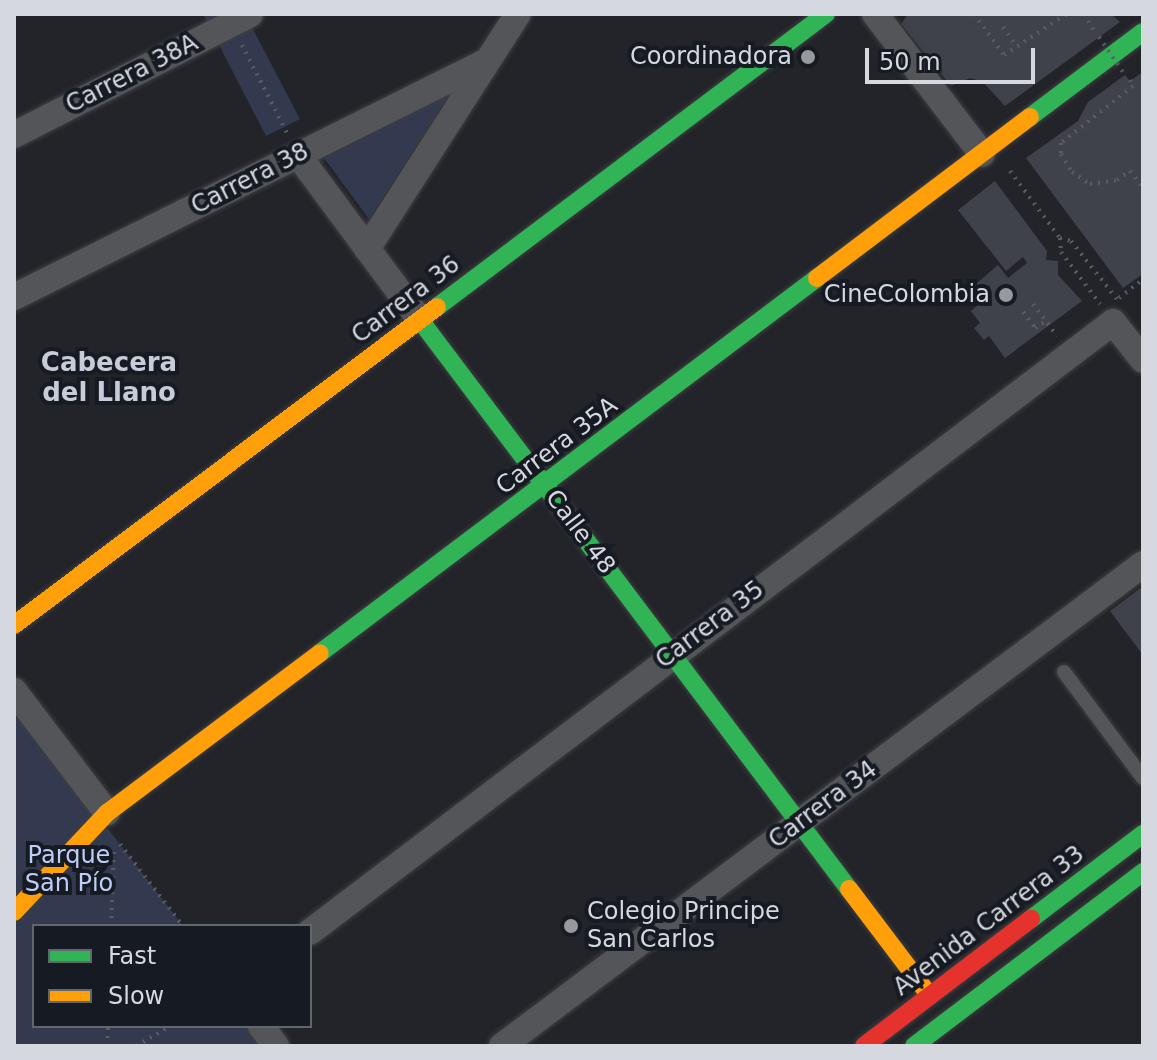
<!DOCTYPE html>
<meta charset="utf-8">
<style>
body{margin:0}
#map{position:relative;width:1157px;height:1060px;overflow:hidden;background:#232429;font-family:"DejaVu Sans",sans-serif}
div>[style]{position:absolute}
.green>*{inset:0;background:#333a50}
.building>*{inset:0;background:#3f424a}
.path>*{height:4px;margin-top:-2px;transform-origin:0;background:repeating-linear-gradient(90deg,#5b5c60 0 2px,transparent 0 8px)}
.roads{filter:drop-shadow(0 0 2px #3d3e42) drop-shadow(0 0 2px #3d3e42)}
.lane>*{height:14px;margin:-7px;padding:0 7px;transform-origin:7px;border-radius:7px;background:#545559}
.street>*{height:26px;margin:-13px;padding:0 13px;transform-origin:13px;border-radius:13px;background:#545559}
.fast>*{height:18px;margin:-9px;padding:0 9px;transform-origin:9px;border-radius:9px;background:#30b455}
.slow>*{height:18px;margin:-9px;padding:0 9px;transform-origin:9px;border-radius:9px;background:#ff9f0a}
.jam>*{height:18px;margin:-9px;padding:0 9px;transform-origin:9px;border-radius:9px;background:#e5322d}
.path-bridge>*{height:4px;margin-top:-2px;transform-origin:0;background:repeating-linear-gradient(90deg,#5b5c60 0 2px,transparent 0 8px)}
.dots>*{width:22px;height:22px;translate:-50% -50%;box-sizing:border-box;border:4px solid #161a22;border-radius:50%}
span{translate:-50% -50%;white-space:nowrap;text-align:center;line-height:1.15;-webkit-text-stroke:8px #161a22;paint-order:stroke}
.poi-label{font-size:24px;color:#d5d8de}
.right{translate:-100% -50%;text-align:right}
.left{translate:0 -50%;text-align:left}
.street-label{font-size:24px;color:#d5d8de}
.park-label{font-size:24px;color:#bfcef8}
.neighbourhood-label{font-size:26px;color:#c7ccd8;font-weight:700}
.frame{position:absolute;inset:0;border:16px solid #d5d8de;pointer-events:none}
.legend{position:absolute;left:32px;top:924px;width:280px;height:104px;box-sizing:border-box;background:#161a22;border:2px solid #62666d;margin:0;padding:10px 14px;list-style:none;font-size:24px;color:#d5d8de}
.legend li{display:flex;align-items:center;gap:16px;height:40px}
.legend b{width:40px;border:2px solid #62666d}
.scale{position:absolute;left:865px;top:48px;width:170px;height:36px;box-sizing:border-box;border:4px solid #d5d8de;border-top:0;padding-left:10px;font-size:24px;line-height:28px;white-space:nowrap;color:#d5d8de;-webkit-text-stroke:6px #161a22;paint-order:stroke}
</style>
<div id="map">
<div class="green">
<div style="clip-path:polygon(203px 14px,245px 14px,300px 119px,266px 136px)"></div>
<div style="clip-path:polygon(450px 94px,369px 219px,324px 158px)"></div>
<div style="clip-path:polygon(14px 707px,183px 926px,34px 926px,34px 1026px,261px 1026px,276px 1046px,14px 1046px)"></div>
</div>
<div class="building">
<div style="clip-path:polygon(908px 14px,1111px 14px,1120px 22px,1005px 106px,983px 82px,970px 78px,951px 86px,901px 24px)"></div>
<div style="clip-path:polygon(1143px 72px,1143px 274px,1123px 288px,1026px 158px,1078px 121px,1088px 102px,1125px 75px,1130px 81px)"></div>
<div style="clip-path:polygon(995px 181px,1047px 251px,1046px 260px,1058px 261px,1058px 275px,1082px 301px,1005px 358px,989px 336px,984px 340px,974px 328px,980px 323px,971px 311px,981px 302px,971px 288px,998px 265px,1008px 278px,1027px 263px,1023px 257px,1006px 271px,958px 210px)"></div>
<div style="clip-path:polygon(1143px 586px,1143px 655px,1110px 611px)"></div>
</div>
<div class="path">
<div style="left:974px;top:14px;width:51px;rotate:53.8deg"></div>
<div style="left:1004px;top:55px;width:75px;rotate:-33.1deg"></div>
<div style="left:1084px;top:14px;width:21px;rotate:59deg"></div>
<div style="left:1003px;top:27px;width:24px;rotate:55deg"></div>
<div style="left:242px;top:45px;width:99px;rotate:62.9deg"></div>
<div style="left:1130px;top:80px;width:7px;rotate:63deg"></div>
<div style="left:1133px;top:86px;width:92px;rotate:141.6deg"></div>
<div style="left:1061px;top:143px;width:11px;rotate:90deg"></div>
<div style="left:1061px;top:154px;width:21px;rotate:59deg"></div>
<div style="left:1072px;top:172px;width:22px;rotate:34deg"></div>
<div style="left:1090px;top:184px;width:27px;rotate:-8deg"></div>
<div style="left:1117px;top:180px;width:16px;rotate:-35deg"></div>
<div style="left:1130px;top:171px;width:21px;rotate:53deg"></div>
<div style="left:1010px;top:171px;width:84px;rotate:53.3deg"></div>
<div style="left:1060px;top:238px;width:14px;rotate:86deg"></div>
<div style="left:1061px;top:252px;width:65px;rotate:53.1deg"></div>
<div style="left:1060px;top:238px;width:11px;rotate:15deg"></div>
<div style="left:1071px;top:241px;width:74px;rotate:51.6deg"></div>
<div style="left:1119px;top:298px;width:31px;rotate:-38deg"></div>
<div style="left:1033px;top:304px;width:40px;rotate:53deg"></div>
<div style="left:1023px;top:312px;width:20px;rotate:53deg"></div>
<div style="left:1035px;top:328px;width:13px;rotate:-32deg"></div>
<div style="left:120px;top:844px;width:103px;rotate:52.5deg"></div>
<div style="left:111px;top:926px;width:78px;rotate:-87.8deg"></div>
<div style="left:107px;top:1046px;width:20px;rotate:-87deg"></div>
<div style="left:136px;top:1046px;width:40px;rotate:-29.7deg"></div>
</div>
<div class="roads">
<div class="lane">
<div style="left:1064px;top:672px;width:132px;rotate:53.3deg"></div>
</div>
<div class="street">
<div style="left:875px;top:14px;width:176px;rotate:52.6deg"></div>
<div style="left:14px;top:135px;width:265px;rotate:-27.1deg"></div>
<div style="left:298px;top:155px;width:205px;rotate:53.5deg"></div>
<div style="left:367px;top:249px;width:279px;rotate:-57.3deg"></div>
<div style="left:14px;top:297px;width:529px;rotate:-26.52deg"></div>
<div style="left:14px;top:691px;width:153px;rotate:52.7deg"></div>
<div style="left:310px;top:932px;width:1008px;rotate:-37.22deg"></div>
<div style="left:1113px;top:322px;width:48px;rotate:51.7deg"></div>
<div style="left:261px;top:1026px;width:25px;rotate:53deg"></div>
<div style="left:502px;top:1046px;width:802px;rotate:-36.94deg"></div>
</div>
<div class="fast">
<div style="left:1030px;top:117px;width:141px;rotate:-37deg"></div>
<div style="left:437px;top:307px;width:487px;rotate:-37deg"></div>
<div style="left:420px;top:320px;width:713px;rotate:52.99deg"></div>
<div style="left:320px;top:653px;width:623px;rotate:-37.04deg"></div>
<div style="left:1031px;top:919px;width:141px;rotate:-37.2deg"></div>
<div style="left:914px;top:1046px;width:288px;rotate:-37.2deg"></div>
</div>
<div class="slow">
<div style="left:817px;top:278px;width:267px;rotate:-37.1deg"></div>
<div style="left:14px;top:625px;width:529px;rotate:-36.93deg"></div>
<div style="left:849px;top:889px;width:134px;rotate:52.9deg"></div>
<div style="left:14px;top:912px;width:136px;rotate:-46.8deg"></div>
<div style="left:107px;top:813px;width:266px;rotate:-36.9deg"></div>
</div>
<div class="jam">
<div style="left:864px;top:1046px;width:210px;rotate:-37.3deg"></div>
</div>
</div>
<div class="path-bridge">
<div style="left:1099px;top:37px;width:46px;rotate:55.6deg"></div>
</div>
<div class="dots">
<div style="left:808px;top:57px;background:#97999f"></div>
<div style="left:1006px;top:295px;background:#97999f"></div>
<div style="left:571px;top:926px;background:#97999f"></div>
</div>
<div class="poi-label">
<span class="right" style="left:792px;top:57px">Coordinadora</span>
<span class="right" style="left:990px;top:295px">CineColombia</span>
<span class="left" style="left:587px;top:926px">Colegio Principe<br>San Carlos</span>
</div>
<div class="street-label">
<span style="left:132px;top:74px;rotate:-27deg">Carrera 38A</span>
<span style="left:250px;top:179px;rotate:-27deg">Carrera 38</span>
<span style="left:406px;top:300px;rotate:-37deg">Carrera 36</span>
<span style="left:557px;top:446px;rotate:-37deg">Carrera 35A</span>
<span style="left:580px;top:532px;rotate:53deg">Calle 48</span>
<span style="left:710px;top:625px;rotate:-37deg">Carrera 35</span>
<span style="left:823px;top:805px;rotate:-37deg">Carrera 34</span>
<span style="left:989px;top:921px;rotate:-37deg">Avenida Carrera 33</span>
</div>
<div class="park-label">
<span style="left:69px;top:870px">Parque<br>San Pío</span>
</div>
<div class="neighbourhood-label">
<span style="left:109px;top:378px">Cabecera<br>del Llano</span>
</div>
<div class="frame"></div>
<ul class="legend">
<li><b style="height:10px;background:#30b455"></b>Fast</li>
<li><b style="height:10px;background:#ff9f0a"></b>Slow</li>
</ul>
<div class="scale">50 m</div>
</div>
